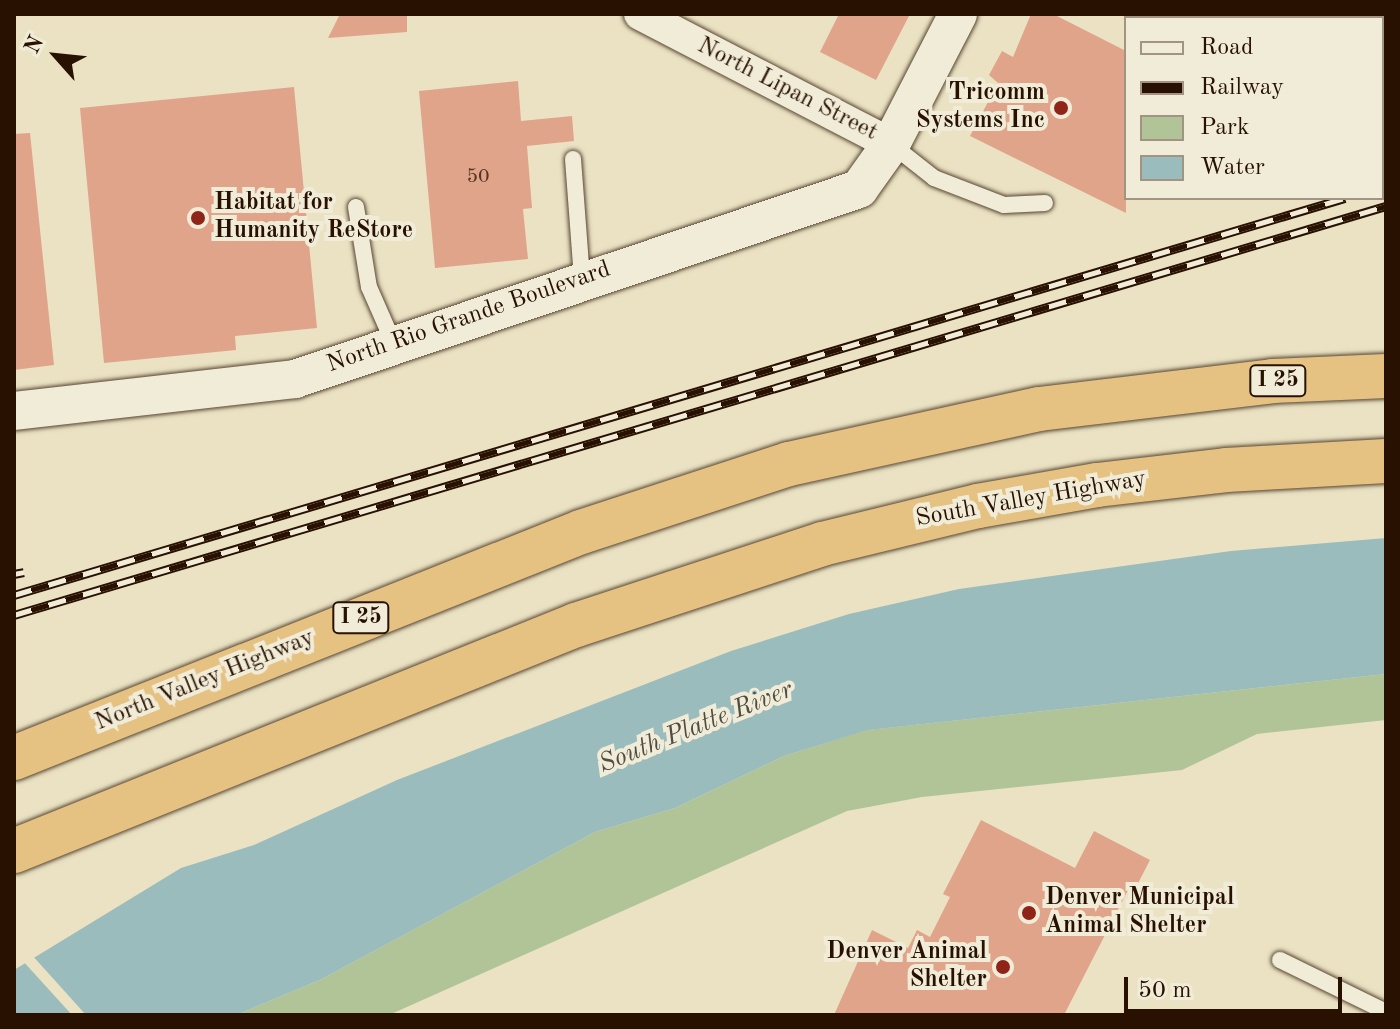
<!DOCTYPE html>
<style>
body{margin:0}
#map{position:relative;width:1400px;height:1029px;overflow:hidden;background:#eae2c3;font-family:"Old Standard TT",serif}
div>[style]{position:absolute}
.green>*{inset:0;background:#b1c498}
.water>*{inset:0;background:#9bbcbc}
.pier>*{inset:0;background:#eae2c3}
.building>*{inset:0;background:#e0a48a}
.roads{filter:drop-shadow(0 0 2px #584531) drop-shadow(0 0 2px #584531)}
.service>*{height:16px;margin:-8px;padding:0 8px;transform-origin:8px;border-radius:8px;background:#f1ecd8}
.minor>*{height:32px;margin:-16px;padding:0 16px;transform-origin:16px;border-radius:16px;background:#f1ecd8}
.tertiary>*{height:38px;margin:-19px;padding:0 19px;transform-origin:19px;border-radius:19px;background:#f1ecd8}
.motorway>*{height:44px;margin:-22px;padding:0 22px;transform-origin:22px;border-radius:22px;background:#e5c182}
.rail>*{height:9px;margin-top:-4.5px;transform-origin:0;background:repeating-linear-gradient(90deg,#f1ecd8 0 18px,#281100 0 36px);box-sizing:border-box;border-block:2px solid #281100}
.dots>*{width:22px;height:22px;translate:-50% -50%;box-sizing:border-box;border:4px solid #f1ecd8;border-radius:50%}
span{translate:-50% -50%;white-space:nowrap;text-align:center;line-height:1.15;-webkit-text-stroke:8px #f1ecd8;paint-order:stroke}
.number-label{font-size:20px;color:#563622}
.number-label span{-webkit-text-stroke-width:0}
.shield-label span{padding:2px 6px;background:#f1ecd8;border:2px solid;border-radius:6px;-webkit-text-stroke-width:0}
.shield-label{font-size:22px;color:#281100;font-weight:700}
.street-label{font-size:24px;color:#281100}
.poi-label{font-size:24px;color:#281100;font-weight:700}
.right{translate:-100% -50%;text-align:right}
.left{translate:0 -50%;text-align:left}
.water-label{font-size:26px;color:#504d42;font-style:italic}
.frame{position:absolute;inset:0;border:16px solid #281100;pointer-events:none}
.legend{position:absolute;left:1124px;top:16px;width:260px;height:184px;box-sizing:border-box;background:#f1ecd8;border:2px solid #a19482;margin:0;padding:10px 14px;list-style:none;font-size:24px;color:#281100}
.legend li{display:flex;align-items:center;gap:16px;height:40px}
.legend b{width:40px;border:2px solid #a19482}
.north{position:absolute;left:16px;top:16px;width:80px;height:80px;-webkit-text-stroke:6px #f1ecd8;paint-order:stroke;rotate:297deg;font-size:22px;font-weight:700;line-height:32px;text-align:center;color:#281100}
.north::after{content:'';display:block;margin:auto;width:28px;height:36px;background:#281100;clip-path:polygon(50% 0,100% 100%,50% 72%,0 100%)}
.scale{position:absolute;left:1124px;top:977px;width:218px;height:36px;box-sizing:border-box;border:4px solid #281100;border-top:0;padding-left:10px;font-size:24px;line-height:28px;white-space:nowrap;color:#281100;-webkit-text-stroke:6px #f1ecd8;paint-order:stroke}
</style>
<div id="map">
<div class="green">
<div style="clip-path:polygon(1386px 674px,1386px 720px,1257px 734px,1182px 770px,922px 797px,847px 811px,389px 1015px,236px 1015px,322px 979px,595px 832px,675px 808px,784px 756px,867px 730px)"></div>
</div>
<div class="water">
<div style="clip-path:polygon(1386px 538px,1386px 674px,868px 730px,784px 756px,675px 808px,595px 832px,322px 979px,236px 1015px,14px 1015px,14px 970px,181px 868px,254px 845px,397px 780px,731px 651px,849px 614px,959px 589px,1231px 551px)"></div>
</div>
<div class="pier">
<div style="clip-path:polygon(31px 954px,86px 1015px,72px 1015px,22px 960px)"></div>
</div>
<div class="building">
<div style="clip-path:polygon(340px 14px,407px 14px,407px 32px,328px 38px)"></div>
<div style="clip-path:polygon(839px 14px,910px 14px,876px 80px,820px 52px)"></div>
<div style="clip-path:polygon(1031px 14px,1053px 14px,1126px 51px,1126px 213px,970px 136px,998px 83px,989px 75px,1002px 51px,1013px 57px)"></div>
<div style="clip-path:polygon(518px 81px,521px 121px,572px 116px,574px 141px,527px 146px,532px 208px,523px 209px,528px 259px,435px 268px,419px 91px)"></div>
<div style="clip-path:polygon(294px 87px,317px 328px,235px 336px,236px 350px,104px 363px,80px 108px)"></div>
<div style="clip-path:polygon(30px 133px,54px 365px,14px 370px,14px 134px)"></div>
<div style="clip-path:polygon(981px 820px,1075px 868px,1094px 831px,1150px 860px,1133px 893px,1128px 890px,1064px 1015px,834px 1015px,872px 930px,908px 948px,917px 930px,930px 937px,950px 897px,943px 894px)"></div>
</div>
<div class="roads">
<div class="service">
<div style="left:1159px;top:14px;width:9px;rotate:27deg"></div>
<div style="left:1330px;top:18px;width:5px;rotate:-53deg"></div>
<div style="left:1382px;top:48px;width:4px;rotate:-27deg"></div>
<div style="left:891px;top:144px;width:55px;rotate:38.3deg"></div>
<div style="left:934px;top:178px;width:75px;rotate:21.1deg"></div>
<div style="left:1004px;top:205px;width:41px;rotate:-2.8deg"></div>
<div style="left:573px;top:159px;width:120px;rotate:85.7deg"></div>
<div style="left:356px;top:207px;width:81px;rotate:80.8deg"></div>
<div style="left:369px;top:287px;width:62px;rotate:66.3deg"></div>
<div style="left:1280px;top:960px;width:118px;rotate:26.1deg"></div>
</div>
<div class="minor">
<div style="left:640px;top:14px;width:283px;rotate:27.4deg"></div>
</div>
<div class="tertiary">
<div style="left:14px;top:411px;width:283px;rotate:-6.5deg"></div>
<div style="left:295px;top:379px;width:595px;rotate:-18.62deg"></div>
<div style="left:859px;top:189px;width:55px;rotate:-54.6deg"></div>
<div style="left:891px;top:144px;width:146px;rotate:-62.7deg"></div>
</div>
<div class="motorway">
<div style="left:14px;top:758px;width:610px;rotate:-21.73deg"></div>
<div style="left:581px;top:532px;width:219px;rotate:-18.1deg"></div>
<div style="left:789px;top:464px;width:256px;rotate:-12.4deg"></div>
<div style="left:1039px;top:409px;width:236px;rotate:-6.8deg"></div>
<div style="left:1273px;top:381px;width:113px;rotate:-2.5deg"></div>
<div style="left:14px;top:851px;width:606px;rotate:-21.91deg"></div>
<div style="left:576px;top:625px;width:259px;rotate:-18.2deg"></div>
<div style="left:822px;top:544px;width:161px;rotate:-13.7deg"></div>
<div style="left:978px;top:506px;width:121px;rotate:-10deg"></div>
<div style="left:1097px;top:485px;width:130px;rotate:-6.6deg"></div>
<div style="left:1226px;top:470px;width:160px;rotate:-3.2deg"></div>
</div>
</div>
<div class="rail">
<div style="left:1382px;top:186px;width:4px;rotate:-14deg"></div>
<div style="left:14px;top:574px;width:10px;rotate:-11deg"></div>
<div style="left:14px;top:595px;width:1389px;rotate:-16.61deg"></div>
<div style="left:14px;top:615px;width:1432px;rotate:-16.6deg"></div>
</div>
<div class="dots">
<div style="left:1061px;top:108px;background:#8f2418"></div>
<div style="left:198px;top:218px;background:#8f2418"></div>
<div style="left:1029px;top:913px;background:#8f2418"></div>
<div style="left:1003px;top:967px;background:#8f2418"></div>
</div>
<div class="number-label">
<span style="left:478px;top:177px">50</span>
</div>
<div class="shield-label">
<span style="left:1278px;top:381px">I 25</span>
<span style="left:361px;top:618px">I 25</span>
</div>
<div class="street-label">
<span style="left:787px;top:90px;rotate:27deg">North Lipan Street</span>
<span style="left:469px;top:318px;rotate:-19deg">North Rio Grande Boulevard</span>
<span style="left:1031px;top:500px;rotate:-10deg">South Valley Highway</span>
<span style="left:205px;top:681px;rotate:-22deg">North Valley Highway</span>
</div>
<div class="poi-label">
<span class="right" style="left:1045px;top:108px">Tricomm<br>Systems Inc</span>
<span class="left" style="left:214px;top:218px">Habitat for<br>Humanity ReStore</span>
<span class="left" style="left:1045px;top:913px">Denver Municipal<br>Animal Shelter</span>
<span class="right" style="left:987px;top:967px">Denver Animal<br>Shelter</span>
</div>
<div class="water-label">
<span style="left:696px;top:728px;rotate:-22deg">South Platte River</span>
</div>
<div class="frame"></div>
<ul class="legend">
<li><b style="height:10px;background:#f1ecd8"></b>Road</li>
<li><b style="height:10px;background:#281100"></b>Railway</li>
<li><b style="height:22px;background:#b1c498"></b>Park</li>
<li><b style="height:22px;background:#9bbcbc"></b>Water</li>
</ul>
<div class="north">N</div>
<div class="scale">50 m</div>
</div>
